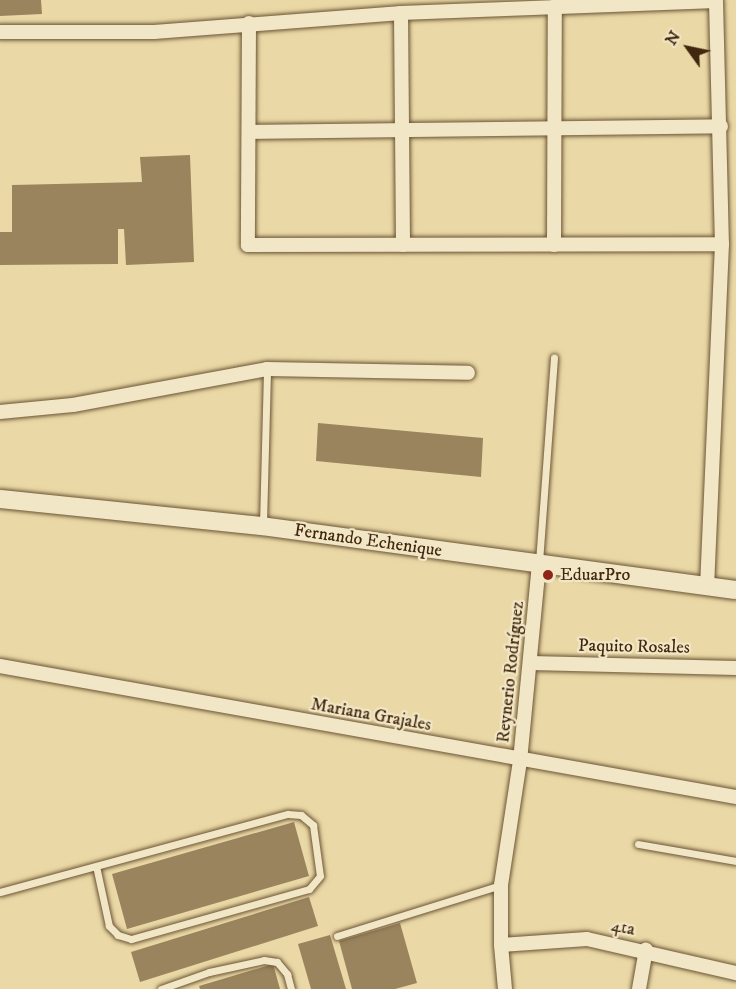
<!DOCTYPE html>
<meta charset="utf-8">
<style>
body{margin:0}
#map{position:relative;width:736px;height:989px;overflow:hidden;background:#ead9a6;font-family:"IM FELL DW Pica",serif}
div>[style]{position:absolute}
.building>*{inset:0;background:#99845e}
.roads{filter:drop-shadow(0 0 2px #6c5435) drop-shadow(0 0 2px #6c5435)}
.service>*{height:7px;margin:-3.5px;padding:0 3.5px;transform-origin:3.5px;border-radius:3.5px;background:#f1e6c5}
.minor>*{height:14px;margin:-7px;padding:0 7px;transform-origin:7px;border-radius:7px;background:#f1e6c5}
.tertiary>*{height:18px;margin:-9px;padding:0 9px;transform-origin:9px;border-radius:9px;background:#f1e6c5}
.dots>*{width:16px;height:16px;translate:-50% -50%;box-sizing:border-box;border:3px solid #f1e6c5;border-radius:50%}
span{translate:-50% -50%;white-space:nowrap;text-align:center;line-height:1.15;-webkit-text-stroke:4.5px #f1e6c5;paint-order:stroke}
.street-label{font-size:18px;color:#42270f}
.poi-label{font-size:18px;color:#42270f}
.left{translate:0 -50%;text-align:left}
.north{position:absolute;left:658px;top:18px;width:60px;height:60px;-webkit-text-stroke:4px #f1e6c5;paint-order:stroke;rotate:303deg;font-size:16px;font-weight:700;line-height:24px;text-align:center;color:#42270f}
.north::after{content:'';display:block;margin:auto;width:21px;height:27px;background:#42270f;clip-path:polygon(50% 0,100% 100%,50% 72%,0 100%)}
</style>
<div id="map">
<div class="building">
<div style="clip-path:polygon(0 0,41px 0,42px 14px,0 16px)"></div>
<div style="clip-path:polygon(190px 155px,194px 262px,126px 265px,124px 229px,118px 229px,118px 264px,0 265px,0 232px,12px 232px,12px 185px,142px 182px,140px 157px)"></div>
<div style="clip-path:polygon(318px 423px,483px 438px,481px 477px,316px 461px)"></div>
<div style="clip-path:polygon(294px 822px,309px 876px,127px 929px,112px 874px)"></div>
<div style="clip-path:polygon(309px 897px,318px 926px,140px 982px,131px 952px)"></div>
<div style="clip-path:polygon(400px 923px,417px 983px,395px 989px,352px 989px,339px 941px)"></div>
<div style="clip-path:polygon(330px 935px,346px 989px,311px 989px,298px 944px)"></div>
<div style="clip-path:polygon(273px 964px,280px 989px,200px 989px,199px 986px)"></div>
</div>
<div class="roads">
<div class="service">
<div style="left:263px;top:524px;width:155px;rotate:-88.5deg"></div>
<div style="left:539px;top:562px;width:205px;rotate:-85.8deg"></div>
<div style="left:638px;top:844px;width:99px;rotate:9.8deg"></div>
<div style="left:0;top:892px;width:298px;rotate:-15.2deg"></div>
<div style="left:288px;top:814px;width:13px;rotate:4deg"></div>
<div style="left:301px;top:815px;width:16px;rotate:40deg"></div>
<div style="left:313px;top:825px;width:51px;rotate:82.2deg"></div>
<div style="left:320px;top:876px;width:17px;rotate:130deg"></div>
<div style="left:309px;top:889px;width:185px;rotate:164.3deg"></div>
<div style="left:131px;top:939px;width:14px;rotate:-163deg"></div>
<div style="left:118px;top:935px;width:13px;rotate:-135deg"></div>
<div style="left:109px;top:926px;width:61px;rotate:-102.2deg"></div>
<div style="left:337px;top:936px;width:172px;rotate:-17.3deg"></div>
<div style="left:161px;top:989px;width:51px;rotate:-19.5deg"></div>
<div style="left:209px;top:972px;width:56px;rotate:-12.3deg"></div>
<div style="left:264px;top:960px;width:13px;rotate:9deg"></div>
<div style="left:277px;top:962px;width:16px;rotate:50deg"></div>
<div style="left:287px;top:974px;width:16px;rotate:75deg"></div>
</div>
<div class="minor">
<div style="left:401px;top:13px;width:232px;rotate:89.5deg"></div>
<div style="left:249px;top:23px;width:222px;rotate:90.3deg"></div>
<div style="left:248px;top:245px;width:474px;rotate:-0.1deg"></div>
<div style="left:0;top:32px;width:154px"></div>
<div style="left:154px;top:32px;width:248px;rotate:-4.4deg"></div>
<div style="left:401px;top:13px;width:315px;rotate:-2.2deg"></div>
<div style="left:716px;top:1px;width:243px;rotate:88.6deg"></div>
<div style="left:722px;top:244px;width:342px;rotate:92.5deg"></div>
<div style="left:250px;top:132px;width:471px;rotate:-0.7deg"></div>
<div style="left:554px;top:245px;width:239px;rotate:-89.8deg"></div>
<div style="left:0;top:412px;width:73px;rotate:-5.5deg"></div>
<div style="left:73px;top:405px;width:197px;rotate:-10.5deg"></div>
<div style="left:267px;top:369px;width:201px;rotate:1.1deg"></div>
<div style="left:531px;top:663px;width:205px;rotate:1.4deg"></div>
<div style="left:0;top:666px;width:748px;rotate:10.09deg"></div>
<div style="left:501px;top:945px;width:86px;rotate:-4deg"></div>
<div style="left:587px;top:939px;width:153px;rotate:12.9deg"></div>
<div style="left:505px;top:989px;width:44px;rotate:-95.2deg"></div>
<div style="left:501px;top:945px;width:60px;rotate:-90deg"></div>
<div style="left:501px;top:885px;width:125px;rotate:-81.3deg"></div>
<div style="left:520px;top:761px;width:198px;rotate:-84.5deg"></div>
<div style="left:639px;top:989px;width:40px;rotate:-80deg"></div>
</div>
<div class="tertiary">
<div style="left:0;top:499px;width:263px;rotate:5.9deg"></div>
<div style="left:262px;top:526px;width:478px;rotate:7.7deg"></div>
</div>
</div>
<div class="dots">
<div style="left:548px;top:575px;background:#8f2418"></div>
</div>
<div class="street-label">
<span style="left:368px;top:541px;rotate:8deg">Fernando Echenique</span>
<span style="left:634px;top:647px;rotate:1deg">Paquito Rosales</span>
<span style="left:511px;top:672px;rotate:-84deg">Reynerio Rodríguez</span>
<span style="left:371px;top:715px;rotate:10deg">Mariana Grajales</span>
<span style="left:623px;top:928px;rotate:11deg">4ta</span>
</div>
<div class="poi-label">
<span class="left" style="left:560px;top:575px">EduarPro</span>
</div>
<div class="north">N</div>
</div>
